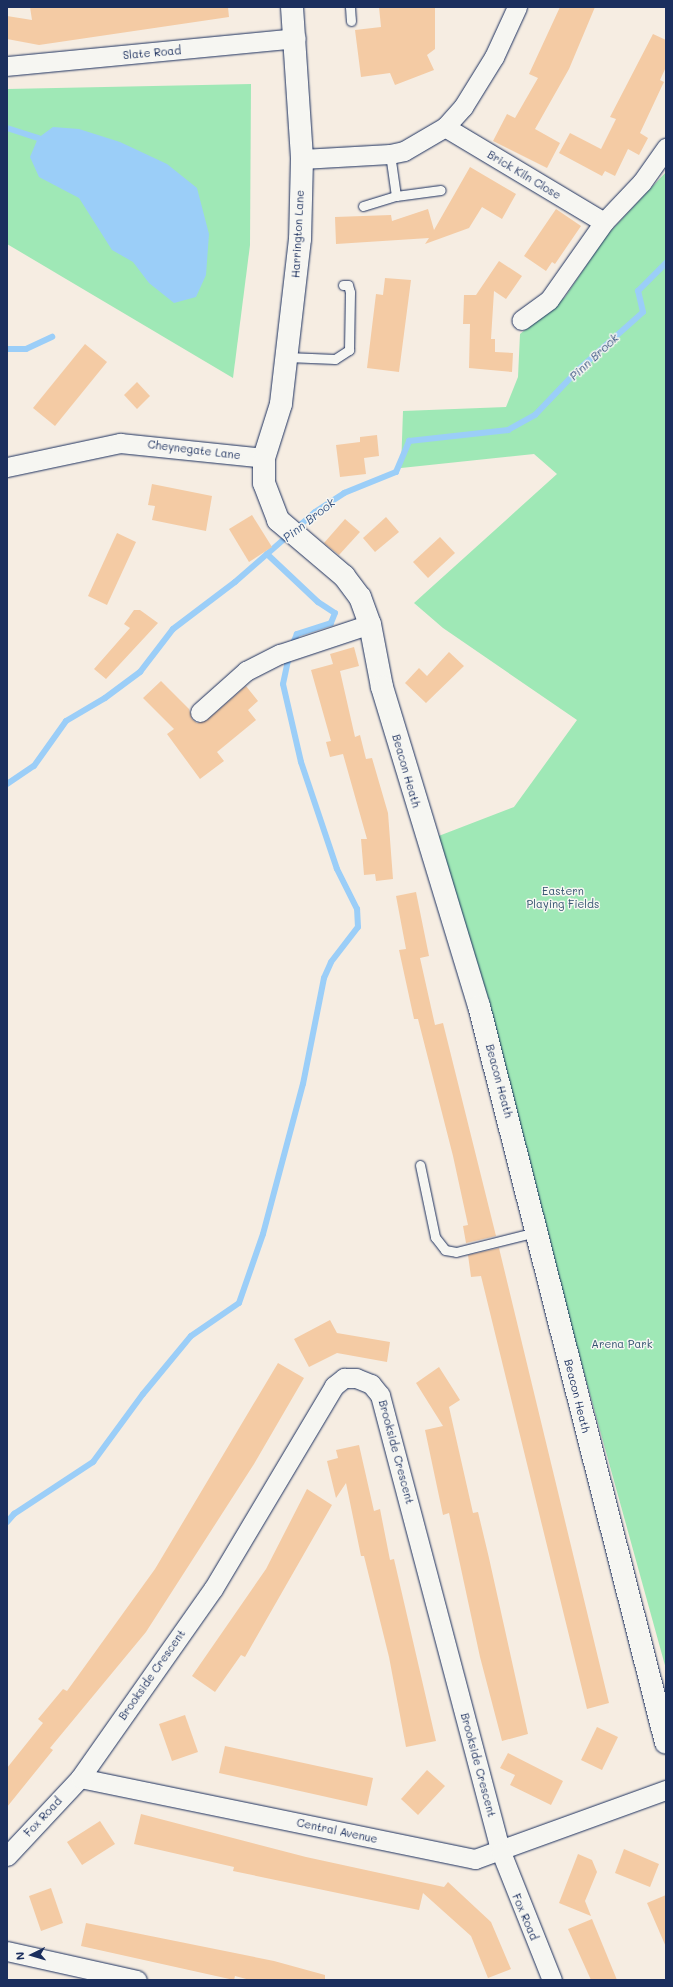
<!DOCTYPE html>
<style>
body{margin:0}
#map{position:relative;width:673px;height:1987px;overflow:hidden;background:#f6ede2;font-family:Mali,sans-serif}
div>[style]{position:absolute}
.green>*{inset:0;background:#9fe8b6}
.water>*{inset:0;background:#9bcef8}
.stream>*{height:6px;margin:-3px;padding:0 3px;transform-origin:3px;border-radius:3px;background:#9bcef8}
.building>*{inset:0;background:#f4cba4}
.roads{filter:drop-shadow(0 0 1px #1b2f5e) drop-shadow(0 0 1px #1b2f5e)}
.service>*{height:9px;margin:-4.5px;padding:0 4.5px;transform-origin:4.5px;border-radius:4.5px;background:#f6f6f2}
.minor>*{height:19px;margin:-9.5px;padding:0 9.5px;transform-origin:9.5px;border-radius:9.5px;background:#f6f6f2}
.tertiary>*{height:22px;margin:-11px;padding:0 11px;transform-origin:11px;border-radius:11px;background:#f6f6f2}
span{translate:-50% -50%;white-space:nowrap;text-align:center;line-height:1.15;-webkit-text-stroke:3px #f6f6f2;paint-order:stroke}
.street-label{font-size:11px;color:#1b2f5e}
.park-label{font-size:11px;color:#355470}
.water-label{font-size:12px;color:#3b5784;font-style:italic}
.frame{position:absolute;inset:0;border:8px solid #1b2f5e;pointer-events:none}
.north{position:absolute;left:12px;top:1935px;width:40px;height:40px;-webkit-text-stroke:3px #f6f6f2;paint-order:stroke;rotate:265deg;font-size:11px;font-weight:700;line-height:16px;text-align:center;color:#1b2f5e}
.north::after{content:'';display:block;margin:auto;width:14px;height:18px;background:#1b2f5e;clip-path:polygon(50% 0,100% 100%,50% 72%,0 100%)}
</style>
<div id="map">
<div class="green">
<div style="clip-path:polygon(251px 84px,250px 245px,233px 378px,7px 244px,7px 89px)"></div>
<div style="clip-path:polygon(666px 172px,666px 1669px,436px 837px,514px 807px,577px 720px,443px 628px,414px 603px,557px 474px,534px 454px,401px 468px,403px 411px,506px 407px,518px 377px,520px 334px,565px 297px,607px 235px)"></div>
</div>
<div class="water">
<div style="clip-path:polygon(53px 127px,79px 129px,120px 142px,167px 164px,197px 188px,209px 234px,206px 275px,196px 297px,174px 303px,149px 283px,133px 262px,112px 250px,79px 198px,39px 177px,30px 157px,38px 138px)"></div>
</div>
<div class="stream">
<div style="left:7px;top:128px;width:33px;rotate:18deg"></div>
<div style="left:7px;top:349px;width:19px"></div>
<div style="left:26px;top:349px;width:29px;rotate:-25deg"></div>
<div style="left:267px;top:554px;width:70px;rotate:43.3deg"></div>
<div style="left:318px;top:602px;width:20px;rotate:33deg"></div>
<div style="left:335px;top:613px;width:11px;rotate:112deg"></div>
<div style="left:331px;top:623px;width:36px;rotate:162deg"></div>
<div style="left:297px;top:634px;width:13px;rotate:113deg"></div>
<div style="left:7px;top:784px;width:32px;rotate:-34deg"></div>
<div style="left:34px;top:766px;width:55px;rotate:-54.6deg"></div>
<div style="left:66px;top:721px;width:45px;rotate:-30.5deg"></div>
<div style="left:105px;top:698px;width:44px;rotate:-36.6deg"></div>
<div style="left:140px;top:672px;width:54px;rotate:-52.5deg"></div>
<div style="left:173px;top:629px;width:78px;rotate:-37.2deg"></div>
<div style="left:235px;top:582px;width:106px;rotate:-41.2deg"></div>
<div style="left:315px;top:512px;width:35px;rotate:-33deg"></div>
<div style="left:344px;top:493px;width:56px;rotate:-22deg"></div>
<div style="left:396px;top:472px;width:34px;rotate:-67deg"></div>
<div style="left:409px;top:441px;width:100px;rotate:-6.3deg"></div>
<div style="left:508px;top:430px;width:31px;rotate:-29deg"></div>
<div style="left:535px;top:415px;width:62px;rotate:-46.3deg"></div>
<div style="left:578px;top:370px;width:87px;rotate:-41.7deg"></div>
<div style="left:643px;top:312px;width:22px;rotate:-103deg"></div>
<div style="left:638px;top:291px;width:40px;rotate:-45deg"></div>
<div style="left:7px;top:1522px;width:11px;rotate:-49deg"></div>
<div style="left:14px;top:1514px;width:95px;rotate:-33.4deg"></div>
<div style="left:93px;top:1462px;width:84px;rotate:-53.7deg"></div>
<div style="left:143px;top:1394px;width:75px;rotate:-50.4deg"></div>
<div style="left:191px;top:1336px;width:58px;rotate:-34.5deg"></div>
<div style="left:239px;top:1303px;width:73px;rotate:-70.8deg"></div>
<div style="left:263px;top:1234px;width:155px;rotate:-75.1deg"></div>
<div style="left:303px;top:1084px;width:108px;rotate:-78.8deg"></div>
<div style="left:324px;top:978px;width:17px;rotate:-66deg"></div>
<div style="left:331px;top:962px;width:44px;rotate:-52.4deg"></div>
<div style="left:358px;top:927px;width:18px;rotate:-93deg"></div>
<div style="left:357px;top:909px;width:45px;rotate:-116.6deg"></div>
<div style="left:337px;top:869px;width:113px;rotate:-108.6deg"></div>
<div style="left:301px;top:762px;width:80px;rotate:-103deg"></div>
<div style="left:283px;top:684px;width:30px;rotate:-78deg"></div>
</div>
<div class="building">
<div style="clip-path:polygon(30px 7px,228px 7px,229px 17px,39px 45px,7px 39px,7px 16px,32px 20px)"></div>
<div style="clip-path:polygon(379px 7px,435px 7px,435px 49px,427px 55px,434px 70px,395px 85px,390px 73px,361px 77px,355px 30px,381px 27px)"></div>
<div style="clip-path:polygon(560px 7px,595px 7px,569px 69px,535px 129px,560px 143px,547px 168px,493px 141px,507px 114px,515px 118px,538px 78px,529px 74px)"></div>
<div style="clip-path:polygon(653px 34px,666px 40px,666px 67px,660px 80px,664px 82px,662px 86px,640px 133px,648px 138px,639px 155px,628px 149px,615px 176px,605px 171px,602px 176px,559px 153px,570px 133px,601px 149px,616px 119px,610px 117px)"></div>
<div style="clip-path:polygon(470px 167px,516px 194px,502px 219px,482px 207px,469px 228px,425px 244px,429px 238px,336px 244px,335px 217px,391px 215px,392px 221px,428px 209px,434px 230px)"></div>
<div style="clip-path:polygon(556px 209px,581px 226px,555px 264px,552px 262px,546px 271px,524px 256px)"></div>
<div style="clip-path:polygon(499px 261px,522px 276px,506px 299px,494px 291px,491px 339px,495px 339px,495px 352px,513px 353px,512px 372px,469px 368px,470px 324px,463px 324px,464px 295px,476px 295px)"></div>
<div style="clip-path:polygon(385px 278px,411px 280px,399px 372px,367px 368px,376px 294px,383px 295px)"></div>
<div style="clip-path:polygon(85px 344px,107px 362px,55px 426px,33px 408px)"></div>
<div style="clip-path:polygon(137px 382px,150px 396px,137px 409px,124px 395px)"></div>
<div style="clip-path:polygon(377px 435px,379px 456px,364px 458px,366px 474px,340px 477px,336px 445px,360px 442px,360px 437px)"></div>
<div style="clip-path:polygon(152px 484px,212px 496px,206px 531px,152px 520px,155px 506px,148px 505px)"></div>
<div style="clip-path:polygon(252px 515px,272px 547px,249px 562px,229px 529px)"></div>
<div style="clip-path:polygon(386px 517px,399px 532px,375px 552px,363px 538px)"></div>
<div style="clip-path:polygon(345px 519px,360px 532px,339px 555px,324px 543px)"></div>
<div style="clip-path:polygon(117px 533px,136px 542px,107px 605px,88px 596px)"></div>
<div style="clip-path:polygon(440px 537px,455px 553px,428px 578px,413px 562px)"></div>
<div style="clip-path:polygon(134px 610px,140px 610px,158px 623px,106px 679px,94px 669px,130px 628px,124px 624px)"></div>
<div style="clip-path:polygon(354px 647px,359px 666px,340px 671px,355px 737px,360px 735px,366px 759px,372px 758px,388px 813px,393px 879px,376px 881px,375px 874px,364px 875px,361px 839px,367px 839px,343px 754px,330px 757px,326px 742px,331px 741px,311px 670px,333px 664px,330px 654px)"></div>
<div style="clip-path:polygon(449px 652px,464px 666px,426px 703px,405px 683px,419px 668px,427px 676px)"></div>
<div style="clip-path:polygon(161px 681px,189px 709px,192px 719px,197px 723px,207px 720px,246px 686px,258px 701px,248px 710px,256px 720px,217px 752px,224px 761px,200px 779px,167px 734px,174px 729px,143px 698px)"></div>
<div style="clip-path:polygon(416px 892px,429px 956px,420px 958px,435px 1025px,443px 1023px,496px 1236px,466px 1243px,463px 1226px,468px 1225px,453px 1156px,418px 1019px,414px 1019px,399px 950px,406px 949px,396px 896px)"></div>
<div style="clip-path:polygon(499px 1248px,609px 1703px,587px 1709px,481px 1276px,471px 1277px,468px 1255px)"></div>
<div style="clip-path:polygon(330px 1320px,337px 1333px,390px 1342px,387px 1362px,337px 1353px,309px 1367px,294px 1339px)"></div>
<div style="clip-path:polygon(278px 1363px,304px 1378px,254px 1464px,146px 1632px,50px 1748px,53px 1750px,7px 1807px,7px 1768px,43px 1723px,38px 1719px,63px 1689px,67px 1691px,155px 1569px)"></div>
<div style="clip-path:polygon(439px 1367px,460px 1400px,449px 1407px,473px 1513px,478px 1512px,489px 1558px,528px 1734px,502px 1741px,480px 1657px,449px 1513px,443px 1515px,425px 1430px,443px 1426px,416px 1383px)"></div>
<div style="clip-path:polygon(359px 1445px,374px 1511px,380px 1509px,390px 1560px,394px 1559px,436px 1741px,406px 1747px,389px 1657px,364px 1556px,361px 1556px,346px 1483px,336px 1498px,327px 1461px,338px 1458px,336px 1450px)"></div>
<div style="clip-path:polygon(307px 1489px,332px 1505px,245px 1657px,241px 1655px,215px 1692px,192px 1676px,266px 1569px)"></div>
<div style="clip-path:polygon(185px 1715px,198px 1752px,172px 1761px,159px 1724px)"></div>
<div style="clip-path:polygon(597px 1727px,618px 1737px,602px 1770px,581px 1760px)"></div>
<div style="clip-path:polygon(225px 1746px,373px 1778px,367px 1806px,219px 1773px)"></div>
<div style="clip-path:polygon(508px 1753px,563px 1781px,551px 1805px,510px 1785px,515px 1775px,500px 1768px)"></div>
<div style="clip-path:polygon(427px 1770px,445px 1786px,418px 1815px,401px 1799px)"></div>
<div style="clip-path:polygon(141px 1814px,306px 1857px,444px 1887px,448px 1882px,491px 1922px,511px 1969px,488px 1978px,471px 1936px,423px 1893px,419px 1910px,233px 1871px,234px 1867px,134px 1844px)"></div>
<div style="clip-path:polygon(100px 1821px,115px 1844px,82px 1865px,67px 1842px)"></div>
<div style="clip-path:polygon(624px 1849px,659px 1864px,650px 1887px,615px 1873px)"></div>
<div style="clip-path:polygon(578px 1854px,592px 1860px,597px 1872px,585px 1901px,591px 1916px,559px 1903px)"></div>
<div style="clip-path:polygon(51px 1888px,63px 1923px,41px 1931px,29px 1896px)"></div>
<div style="clip-path:polygon(666px 1895px,666px 1947px,647px 1903px)"></div>
<div style="clip-path:polygon(592px 1919px,617px 1980px,591px 1980px,568px 1929px)"></div>
<div style="clip-path:polygon(86px 1923px,274px 1961px,325px 1975px,325px 1980px,250px 1980px,235px 1976px,234px 1980px,81px 1946px)"></div>
</div>
<div class="roads">
<div class="service">
<div style="left:350px;top:7px;width:14px;rotate:86deg"></div>
<div style="left:396px;top:196px;width:45px;rotate:-7.6deg"></div>
<div style="left:363px;top:206px;width:34px;rotate:-17deg"></div>
<div style="left:396px;top:196px;width:42px;rotate:-98.1deg"></div>
<div style="left:287px;top:357px;width:48px;rotate:2.4deg"></div>
<div style="left:335px;top:359px;width:17px;rotate:-33deg"></div>
<div style="left:349px;top:350px;width:58px;rotate:-89deg"></div>
<div style="left:350px;top:292px;width:7px;rotate:-106deg"></div>
<div style="left:348px;top:285px;width:5px;rotate:180deg"></div>
<div style="left:420px;top:1165px;width:74px;rotate:78.2deg"></div>
<div style="left:435px;top:1237px;width:16px;rotate:52deg"></div>
<div style="left:445px;top:1250px;width:11px;rotate:10deg"></div>
<div style="left:456px;top:1252px;width:82px;rotate:-14deg"></div>
</div>
<div class="minor">
<div style="left:7px;top:66px;width:290px;rotate:-5.5deg"></div>
<div style="left:445px;top:127px;width:185px;rotate:30.9deg"></div>
<div style="left:604px;top:222px;width:95px;rotate:125.2deg"></div>
<div style="left:549px;top:300px;width:34px;rotate:144deg"></div>
<div style="left:302px;top:159px;width:88px;rotate:-3.3deg"></div>
<div style="left:390px;top:154px;width:14px;rotate:-12deg"></div>
<div style="left:404px;top:151px;width:48px;rotate:-30.3deg"></div>
<div style="left:445px;top:127px;width:27px;rotate:-48deg"></div>
<div style="left:463px;top:107px;width:59px;rotate:-58.2deg"></div>
<div style="left:494px;top:57px;width:55px;rotate:-65.3deg"></div>
<div style="left:604px;top:222px;width:55px;rotate:-46.5deg"></div>
<div style="left:642px;top:182px;width:42px;rotate:-54.8deg"></div>
<div style="left:7px;top:467px;width:116px;rotate:-12deg"></div>
<div style="left:120px;top:443px;width:145px;rotate:5.9deg"></div>
<div style="left:200px;top:712px;width:62px;rotate:-41.7deg"></div>
<div style="left:246px;top:671px;width:38px;rotate:-27deg"></div>
<div style="left:280px;top:654px;width:95px;rotate:-18.4deg"></div>
<div style="left:80px;top:1778px;width:403px;rotate:11.6deg"></div>
<div style="left:475px;top:1859px;width:203px;rotate:-19.9deg"></div>
<div style="left:7px;top:1856px;width:107px;rotate:-46.9deg"></div>
<div style="left:80px;top:1778px;width:231px;rotate:-54.9deg"></div>
<div style="left:213px;top:1589px;width:236px;rotate:-59.2deg"></div>
<div style="left:334px;top:1386px;width:13px;rotate:-39deg"></div>
<div style="left:344px;top:1378px;width:12px"></div>
<div style="left:356px;top:1378px;width:16px;rotate:22deg"></div>
<div style="left:371px;top:1384px;width:14px;rotate:51deg"></div>
<div style="left:380px;top:1395px;width:473px;rotate:75.2deg"></div>
<div style="left:501px;top:1852px;width:138px;rotate:68.3deg"></div>
<div style="left:7px;top:1951px;width:133px;rotate:12.6deg"></div>
</div>
<div class="tertiary">
<div style="left:292px;top:7px;width:152px;rotate:86.2deg"></div>
<div style="left:302px;top:159px;width:80px;rotate:91.4deg"></div>
<div style="left:300px;top:239px;width:166px;rotate:96.6deg"></div>
<div style="left:281px;top:404px;width:57px;rotate:107.5deg"></div>
<div style="left:264px;top:458px;width:25px;rotate:90deg"></div>
<div style="left:264px;top:483px;width:40px;rotate:69deg"></div>
<div style="left:278px;top:520px;width:87px;rotate:40.3deg"></div>
<div style="left:344px;top:576px;width:26px;rotate:53deg"></div>
<div style="left:360px;top:597px;width:29px;rotate:70deg"></div>
<div style="left:370px;top:624px;width:64px;rotate:79.2deg"></div>
<div style="left:382px;top:687px;width:333px;rotate:73.1deg"></div>
<div style="left:479px;top:1006px;width:760px;rotate:75.76deg"></div>
</div>
</div>
<div class="street-label">
<span style="left:152px;top:53px;rotate:-5deg">Slate Road</span>
<span style="left:524px;top:175px;rotate:31deg">Brick Kiln Close</span>
<span style="left:298px;top:234px;rotate:-87deg">Harrington Lane</span>
<span style="left:194px;top:450px;rotate:7deg">Cheynegate Lane</span>
<span style="left:406px;top:771px;rotate:74deg">Beacon Heath</span>
<span style="left:499px;top:1081px;rotate:75deg">Beacon Heath</span>
<span style="left:577px;top:1396px;rotate:76deg">Beacon Heath</span>
<span style="left:396px;top:1452px;rotate:75deg">Brookside Crescent</span>
<span style="left:152px;top:1675px;rotate:-55deg">Brookside Crescent</span>
<span style="left:478px;top:1765px;rotate:75deg">Brookside Crescent</span>
<span style="left:43px;top:1817px;rotate:-47deg">Fox Road</span>
<span style="left:337px;top:1831px;rotate:12deg">Central Avenue</span>
<span style="left:525px;top:1917px;rotate:67deg">Fox Road</span>
</div>
<div class="park-label">
<span style="left:563px;top:898px">Eastern<br>Playing Fields</span>
<span style="left:622px;top:1344px">Arena Park</span>
</div>
<div class="water-label">
<span style="left:594px;top:357px;rotate:-43deg">Pinn Brook</span>
<span style="left:309px;top:520px;rotate:-38deg">Pinn Brook</span>
</div>
<div class="frame"></div>
<div class="north">N</div>
</div>
